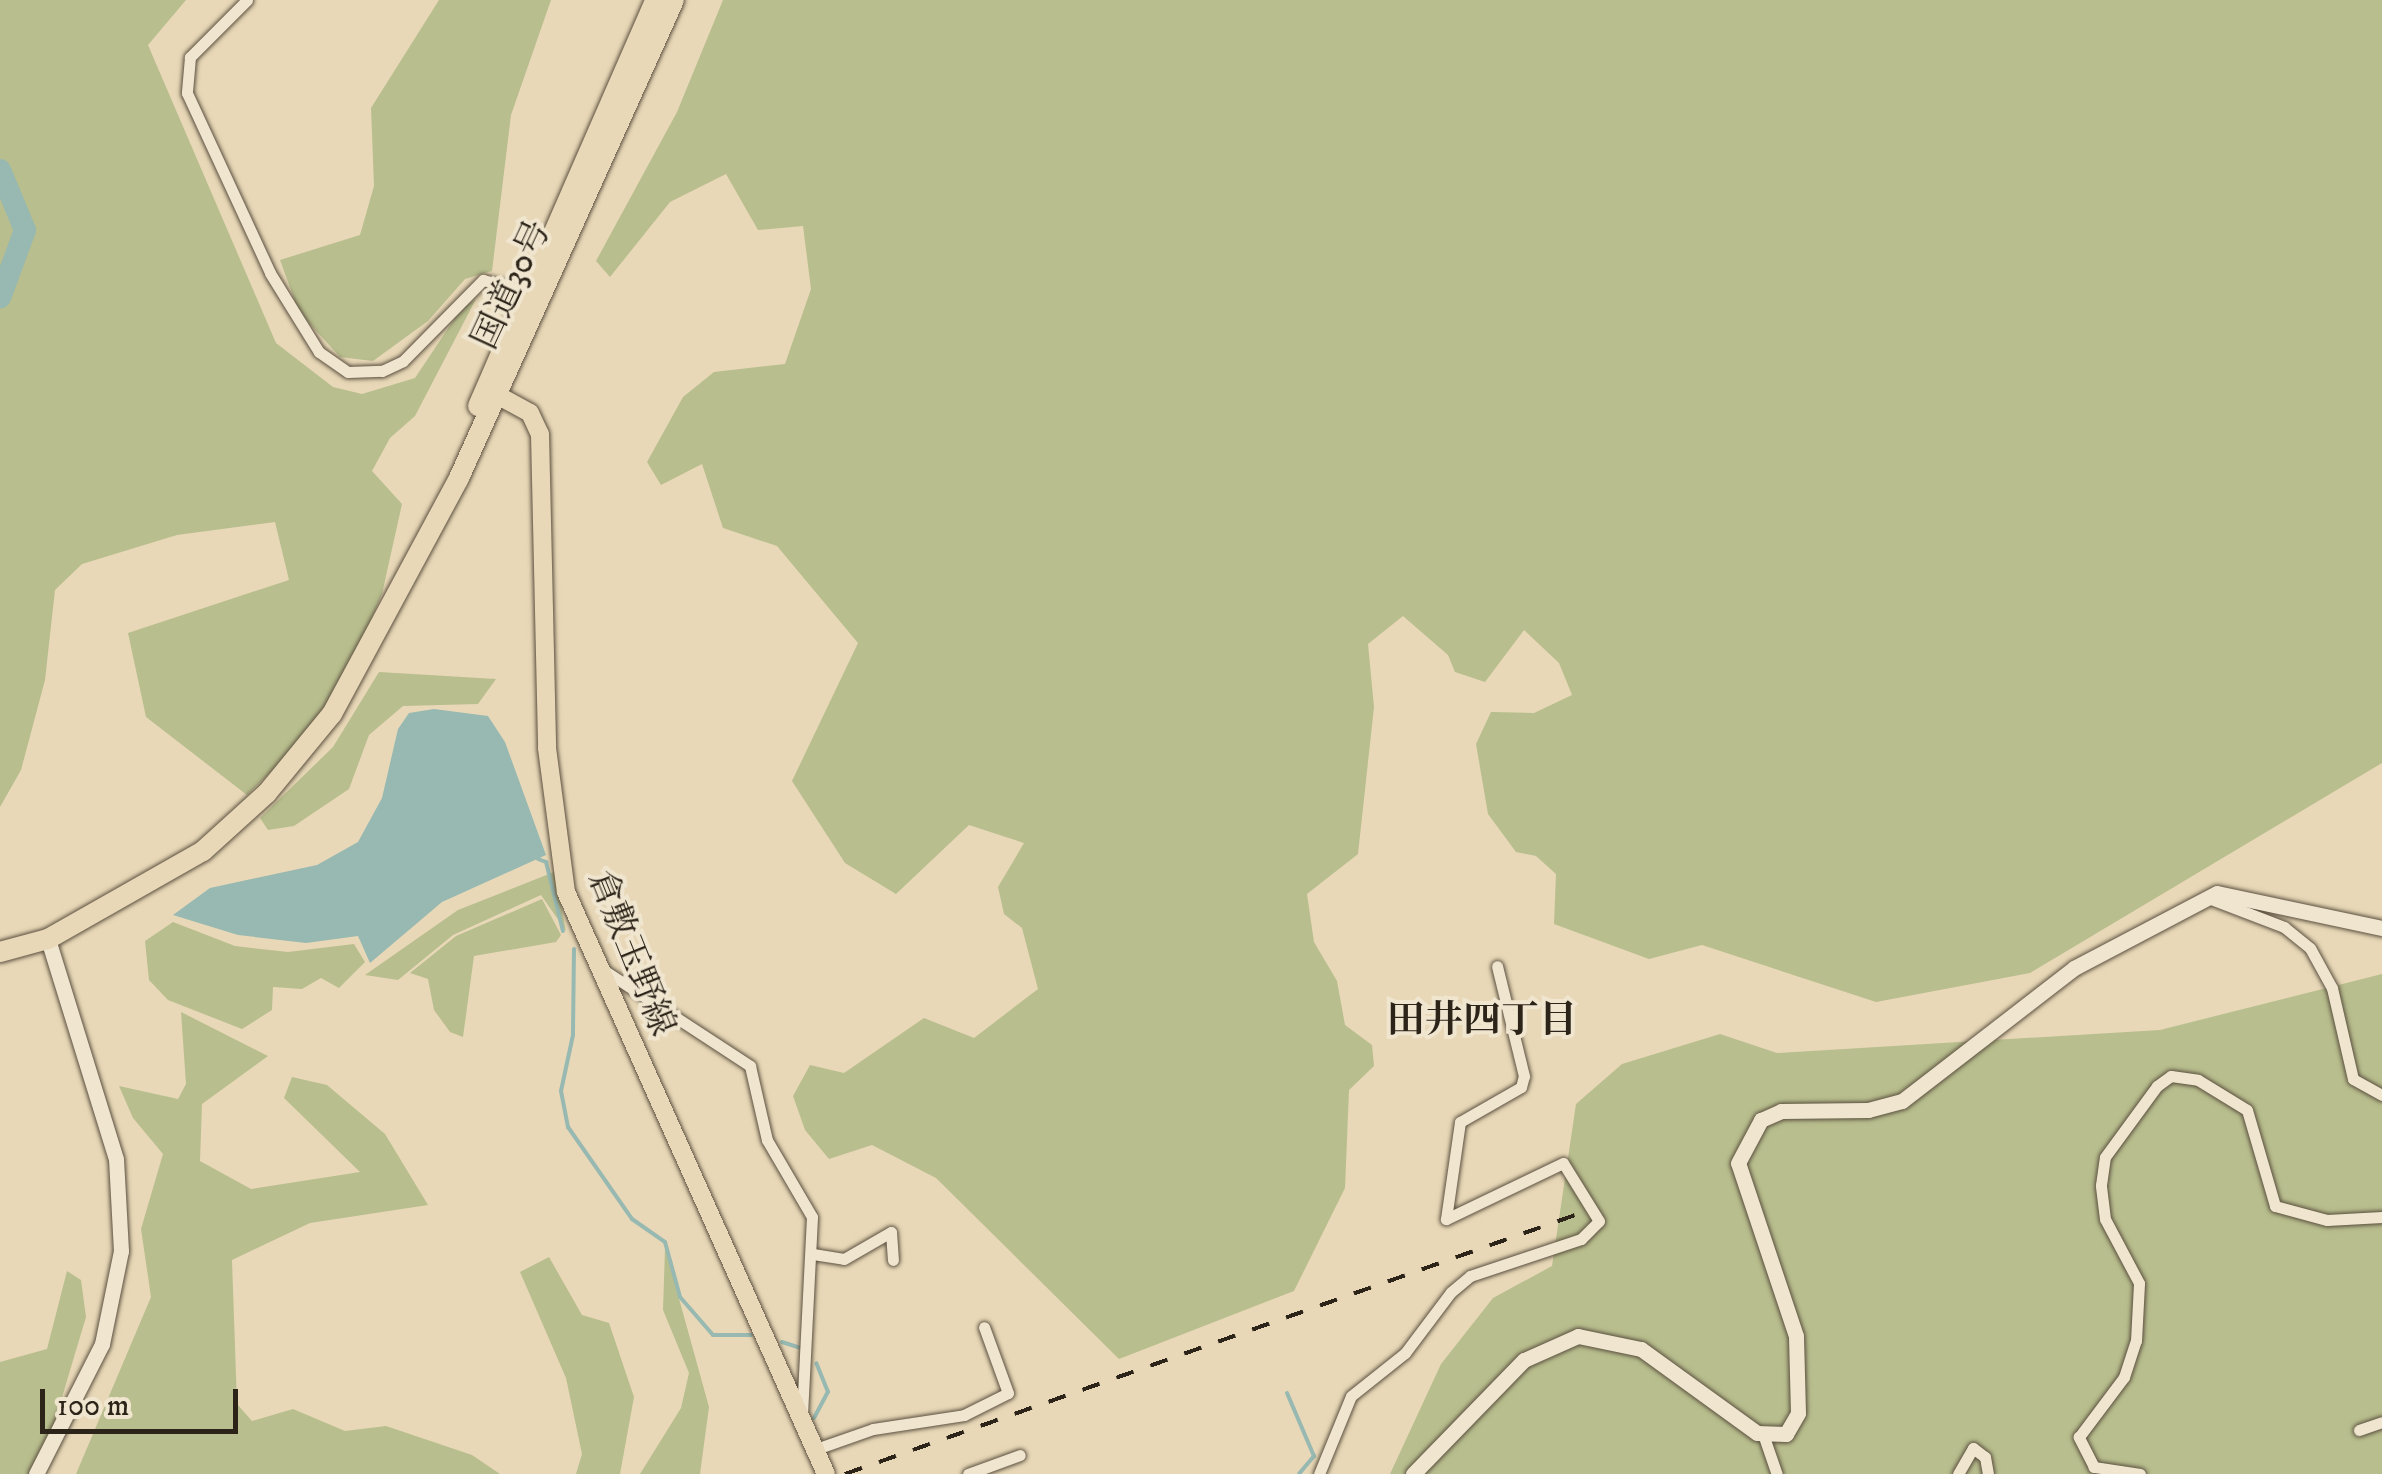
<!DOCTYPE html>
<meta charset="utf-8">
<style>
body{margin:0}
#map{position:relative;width:2382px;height:1474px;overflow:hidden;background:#e8d8b7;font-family:"IM FELL DW Pica","Noto Serif JP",serif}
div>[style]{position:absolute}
.green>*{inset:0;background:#b8be8d}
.water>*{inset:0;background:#97b9b1}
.stream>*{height:4px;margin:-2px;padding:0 2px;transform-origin:2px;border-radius:2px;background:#97b9b1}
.river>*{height:22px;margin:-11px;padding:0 11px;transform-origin:11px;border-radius:11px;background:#97b9b1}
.roads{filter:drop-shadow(0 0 2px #5b5040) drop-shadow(0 0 2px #5b5040)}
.street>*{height:11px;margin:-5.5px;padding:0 5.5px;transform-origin:5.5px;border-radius:5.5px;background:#f0e6d0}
.secondary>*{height:15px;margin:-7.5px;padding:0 7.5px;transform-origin:7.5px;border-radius:7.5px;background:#f0e6d0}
.primary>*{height:18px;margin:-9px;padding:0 9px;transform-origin:9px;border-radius:9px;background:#e8d8b7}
.highway>*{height:20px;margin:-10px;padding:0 10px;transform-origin:10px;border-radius:10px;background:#e8d8b7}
.rail>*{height:4px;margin-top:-2px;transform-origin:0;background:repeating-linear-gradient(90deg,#2c2319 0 18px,transparent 0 36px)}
span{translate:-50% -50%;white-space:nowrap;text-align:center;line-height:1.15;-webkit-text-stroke:8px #f0e6d0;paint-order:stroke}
.street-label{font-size:35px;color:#2c2319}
.neighbourhood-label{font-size:38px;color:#2c2319;font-weight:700}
.scale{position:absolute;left:40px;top:1389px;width:198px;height:45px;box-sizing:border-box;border:5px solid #2c2319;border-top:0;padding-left:12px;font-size:30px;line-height:35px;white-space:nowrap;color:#2c2319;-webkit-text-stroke:8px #f0e6d0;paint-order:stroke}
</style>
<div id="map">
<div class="green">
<div style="clip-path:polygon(0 0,186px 0,148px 45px,276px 343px,333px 387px,362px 394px,415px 378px,461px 309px,476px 299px,415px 416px,390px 438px,372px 471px,402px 504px,382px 594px,345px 681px,297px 747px,247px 795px,146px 717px,128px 633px,289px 580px,275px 522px,177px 535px,82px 564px,55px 590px,45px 680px,21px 770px,0 807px)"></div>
<div style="clip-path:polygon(439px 0,551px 0,511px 115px,492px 271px,465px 279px,428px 321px,373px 361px,340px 357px,299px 312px,280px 260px,360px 235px,374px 186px,371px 108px)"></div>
<div style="clip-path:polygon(723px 0,2382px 0,2382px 763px,2030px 973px,1876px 1002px,1702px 945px,1649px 959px,1554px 924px,1556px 874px,1536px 856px,1516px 852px,1488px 814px,1476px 744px,1491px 712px,1534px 713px,1572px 695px,1559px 663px,1524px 630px,1485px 682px,1455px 672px,1448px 655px,1403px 616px,1368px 644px,1374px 707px,1358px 854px,1307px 894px,1314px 942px,1337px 981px,1345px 1025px,1372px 1045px,1374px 1066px,1349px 1090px,1345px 1188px,1294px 1291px,1119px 1359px,936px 1178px,872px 1145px,829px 1159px,805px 1130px,793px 1096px,810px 1065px,844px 1073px,924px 1018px,974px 1038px,1038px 989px,1022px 928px,1004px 914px,998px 887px,1024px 843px,969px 825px,896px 894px,845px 863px,792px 781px,858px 643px,777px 546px,723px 528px,702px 464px,661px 485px,647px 462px,683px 397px,714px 372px,785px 364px,811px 289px,803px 226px,758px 230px,726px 174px,670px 202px,610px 277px,596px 261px,677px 112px)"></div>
<div style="clip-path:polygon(379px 672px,496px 679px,478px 704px,403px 706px,369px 735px,349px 789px,294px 826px,268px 830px,260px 818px,333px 747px)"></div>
<div style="clip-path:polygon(554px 872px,566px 931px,541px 895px,453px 935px,398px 980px,365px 975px,458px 910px)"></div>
<div style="clip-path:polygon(542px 899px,561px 935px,556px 942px,474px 956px,463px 1037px,450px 1032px,434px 1010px,428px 979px,410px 973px,456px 936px)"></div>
<div style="clip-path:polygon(173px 922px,235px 946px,288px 952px,354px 944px,365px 962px,339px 988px,321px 978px,302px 989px,273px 987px,272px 1010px,242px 1029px,168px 1000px,149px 980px,145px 941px)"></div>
<div style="clip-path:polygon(2382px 974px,2382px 1474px,1390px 1474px,1441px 1364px,1493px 1298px,1552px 1266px,1576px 1104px,1622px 1064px,1720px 1034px,1777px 1053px,2160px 1030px)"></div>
<div style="clip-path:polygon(181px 1012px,268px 1056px,202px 1104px,200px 1161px,251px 1189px,360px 1172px,284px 1098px,292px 1077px,327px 1085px,385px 1134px,428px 1205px,310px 1223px,232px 1260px,237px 1404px,252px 1421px,293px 1409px,345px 1431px,386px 1426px,472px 1455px,500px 1474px,76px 1474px,151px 1297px,141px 1229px,163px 1154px,133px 1118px,119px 1086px,178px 1099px,186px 1084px)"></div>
<div style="clip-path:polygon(665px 1248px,709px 1407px,700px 1474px,640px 1474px,681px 1408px,689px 1373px,663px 1310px)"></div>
<div style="clip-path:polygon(549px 1257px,582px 1315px,609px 1323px,634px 1397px,620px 1474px,576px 1474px,582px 1454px,566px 1378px,520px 1272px)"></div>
<div style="clip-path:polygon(67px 1271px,81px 1280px,86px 1317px,51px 1434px,29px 1474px,0 1474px,0 1362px,47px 1349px)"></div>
</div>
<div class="water">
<div style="clip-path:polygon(434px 709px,488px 716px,505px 742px,546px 855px,442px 902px,370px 963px,358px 936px,306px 943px,238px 935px,173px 915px,210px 888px,317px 865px,358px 842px,382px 798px,398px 729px,409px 713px)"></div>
</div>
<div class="stream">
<div style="left:538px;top:859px;width:9px;rotate:21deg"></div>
<div style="left:546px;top:862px;width:71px;rotate:76.2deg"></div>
<div style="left:574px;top:949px;width:86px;rotate:90.7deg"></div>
<div style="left:573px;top:1035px;width:57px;rotate:102.1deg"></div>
<div style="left:561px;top:1091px;width:37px;rotate:79deg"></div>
<div style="left:568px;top:1127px;width:112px;rotate:55.2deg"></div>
<div style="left:632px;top:1219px;width:40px;rotate:34.9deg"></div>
<div style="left:665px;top:1242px;width:57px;rotate:74.7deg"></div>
<div style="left:680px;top:1297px;width:50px;rotate:49deg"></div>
<div style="left:713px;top:1335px;width:38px"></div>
<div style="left:782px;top:1342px;width:20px;rotate:18deg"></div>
<div style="left:1287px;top:1393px;width:69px;rotate:66.8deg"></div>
<div style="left:1314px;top:1456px;width:23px;rotate:130deg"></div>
<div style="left:814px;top:1418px;width:30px;rotate:-62deg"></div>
<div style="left:828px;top:1392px;width:31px;rotate:-112deg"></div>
</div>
<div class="river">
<div style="left:0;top:170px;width:65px;rotate:67.4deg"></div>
<div style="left:25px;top:230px;width:72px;rotate:110.2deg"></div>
</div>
<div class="roads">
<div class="street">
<div style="left:247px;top:0;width:81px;rotate:135deg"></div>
<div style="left:190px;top:57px;width:36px;rotate:95deg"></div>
<div style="left:187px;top:93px;width:198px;rotate:65.2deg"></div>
<div style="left:270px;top:273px;width:93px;rotate:58.2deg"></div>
<div style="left:319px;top:352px;width:35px;rotate:35deg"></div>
<div style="left:348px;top:372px;width:34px;rotate:-2deg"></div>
<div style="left:382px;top:371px;width:23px;rotate:-25deg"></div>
<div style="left:403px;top:361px;width:114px;rotate:-45.4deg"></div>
<div style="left:483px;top:280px;width:49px;rotate:14.3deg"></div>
<div style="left:2206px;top:897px;width:84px;rotate:21deg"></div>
<div style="left:2284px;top:927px;width:33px;rotate:39deg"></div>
<div style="left:2310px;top:948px;width:46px;rotate:61.2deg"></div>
<div style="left:2332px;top:988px;width:93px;rotate:77deg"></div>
<div style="left:2353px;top:1079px;width:33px;rotate:29deg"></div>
<div style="left:602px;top:969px;width:177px;rotate:33.2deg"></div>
<div style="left:750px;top:1066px;width:76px;rotate:77.1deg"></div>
<div style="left:767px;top:1140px;width:89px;rotate:59.7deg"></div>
<div style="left:812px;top:1217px;width:197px;rotate:92.9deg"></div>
<div style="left:813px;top:1254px;width:31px;rotate:9deg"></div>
<div style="left:844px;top:1259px;width:54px;rotate:-29.9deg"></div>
<div style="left:891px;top:1232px;width:28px;rotate:86deg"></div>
<div style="left:2359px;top:1430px;width:24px;rotate:-19deg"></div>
<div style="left:1764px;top:1437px;width:39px;rotate:71deg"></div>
<div style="left:816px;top:1449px;width:60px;rotate:-19.3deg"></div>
<div style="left:873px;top:1429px;width:92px;rotate:-8.7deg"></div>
<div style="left:964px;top:1415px;width:49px;rotate:-26.6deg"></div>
<div style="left:1008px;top:1393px;width:70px;rotate:-110deg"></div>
<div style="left:968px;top:1474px;width:55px;rotate:-20.1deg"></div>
<div style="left:1319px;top:1474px;width:84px;rotate:-67.7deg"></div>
<div style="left:1351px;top:1396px;width:69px;rotate:-38.5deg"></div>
<div style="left:1405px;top:1353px;width:76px;rotate:-53deg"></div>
<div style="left:1451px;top:1292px;width:25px;rotate:-40deg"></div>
<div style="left:1470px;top:1276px;width:117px;rotate:-18.4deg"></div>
<div style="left:1581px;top:1239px;width:25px;rotate:-45deg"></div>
<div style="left:1599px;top:1221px;width:68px;rotate:-121.8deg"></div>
<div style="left:1563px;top:1163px;width:130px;rotate:154.4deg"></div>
<div style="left:1446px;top:1219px;width:98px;rotate:-81.8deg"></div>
<div style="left:1460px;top:1122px;width:70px;rotate:-29.8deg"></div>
<div style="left:1521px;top:1087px;width:11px;rotate:-75deg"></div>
<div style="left:1524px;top:1076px;width:113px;rotate:-103.8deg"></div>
<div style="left:1958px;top:1474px;width:30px;rotate:-60deg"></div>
<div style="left:1973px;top:1448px;width:15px;rotate:37deg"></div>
<div style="left:1985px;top:1457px;width:17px;rotate:80deg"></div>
<div style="left:2140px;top:1474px;width:47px;rotate:-171.3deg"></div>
<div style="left:2094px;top:1467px;width:34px;rotate:-117deg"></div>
<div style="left:2079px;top:1437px;width:75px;rotate:-53.1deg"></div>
<div style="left:2124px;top:1377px;width:38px;rotate:-72deg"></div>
<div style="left:2136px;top:1341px;width:58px;rotate:-87deg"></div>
<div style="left:2139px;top:1283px;width:72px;rotate:-118deg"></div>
<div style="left:2105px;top:1219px;width:34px;rotate:-97deg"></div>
<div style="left:2101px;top:1185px;width:28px;rotate:-82deg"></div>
<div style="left:2105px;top:1157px;width:88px;rotate:-53.8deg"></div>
<div style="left:2157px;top:1086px;width:17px;rotate:-36deg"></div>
<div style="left:2171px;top:1076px;width:27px;rotate:8deg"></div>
<div style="left:2198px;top:1080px;width:57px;rotate:31.5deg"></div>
<div style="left:2247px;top:1110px;width:100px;rotate:73.7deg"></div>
<div style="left:2275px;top:1206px;width:54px;rotate:15.1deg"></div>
<div style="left:2327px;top:1220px;width:55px;rotate:-3.1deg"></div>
</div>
<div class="secondary">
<div style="left:36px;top:1474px;width:146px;rotate:-63.1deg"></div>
<div style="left:102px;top:1344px;width:95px;rotate:-78.5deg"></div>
<div style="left:121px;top:1251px;width:92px;rotate:-93.1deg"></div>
<div style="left:116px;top:1159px;width:230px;rotate:-107.2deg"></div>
<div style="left:1413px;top:1474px;width:159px;rotate:-45.8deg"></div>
<div style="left:1524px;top:1360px;width:59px;rotate:-24deg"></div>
<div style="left:1578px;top:1336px;width:64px;rotate:11.7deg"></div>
<div style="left:1641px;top:1349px;width:143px;rotate:35.9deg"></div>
<div style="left:1757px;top:1433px;width:29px;rotate:2deg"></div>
<div style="left:1786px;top:1434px;width:24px;rotate:-60deg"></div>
<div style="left:1798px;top:1413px;width:77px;rotate:-91.5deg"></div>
<div style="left:1796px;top:1336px;width:182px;rotate:-108.5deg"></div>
<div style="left:1738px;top:1163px;width:49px;rotate:-61.9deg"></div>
<div style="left:1761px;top:1120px;width:22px;rotate:-24deg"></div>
<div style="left:1781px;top:1111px;width:87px;rotate:-0.7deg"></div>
<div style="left:1868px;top:1110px;width:35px;rotate:-15deg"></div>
<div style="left:1902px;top:1101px;width:217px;rotate:-37.7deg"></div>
<div style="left:2074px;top:968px;width:161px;rotate:-27.7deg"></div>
<div style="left:2217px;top:893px;width:169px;rotate:12deg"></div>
</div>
<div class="primary">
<div style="left:486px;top:389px;width:50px;rotate:28.6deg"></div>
<div style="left:530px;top:413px;width:23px;rotate:65deg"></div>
<div style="left:540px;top:434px;width:314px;rotate:88.7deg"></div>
<div style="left:547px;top:748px;width:145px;rotate:82.5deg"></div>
<div style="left:566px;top:892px;width:637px;rotate:65.93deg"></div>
</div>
<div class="highway">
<div style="left:478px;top:406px;width:443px;rotate:-66.4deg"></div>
<div style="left:0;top:952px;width:50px;rotate:-15.2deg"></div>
<div style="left:48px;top:939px;width:178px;rotate:-29.6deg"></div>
<div style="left:203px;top:851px;width:86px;rotate:-42.2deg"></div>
<div style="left:267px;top:793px;width:102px;rotate:-50.6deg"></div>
<div style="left:332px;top:714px;width:268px;rotate:-61.7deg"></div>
<div style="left:459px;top:478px;width:524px;rotate:-65.78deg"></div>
</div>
</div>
<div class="rail">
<div style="left:845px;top:1474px;width:775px;rotate:-19.53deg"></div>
</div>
<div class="street-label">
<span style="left:512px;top:285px;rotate:-65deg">国道30号</span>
<span style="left:631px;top:953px;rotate:68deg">倉敷玉野線</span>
</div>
<div class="neighbourhood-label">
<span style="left:1482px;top:1022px">田井四丁目</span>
</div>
<div class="scale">100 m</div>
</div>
